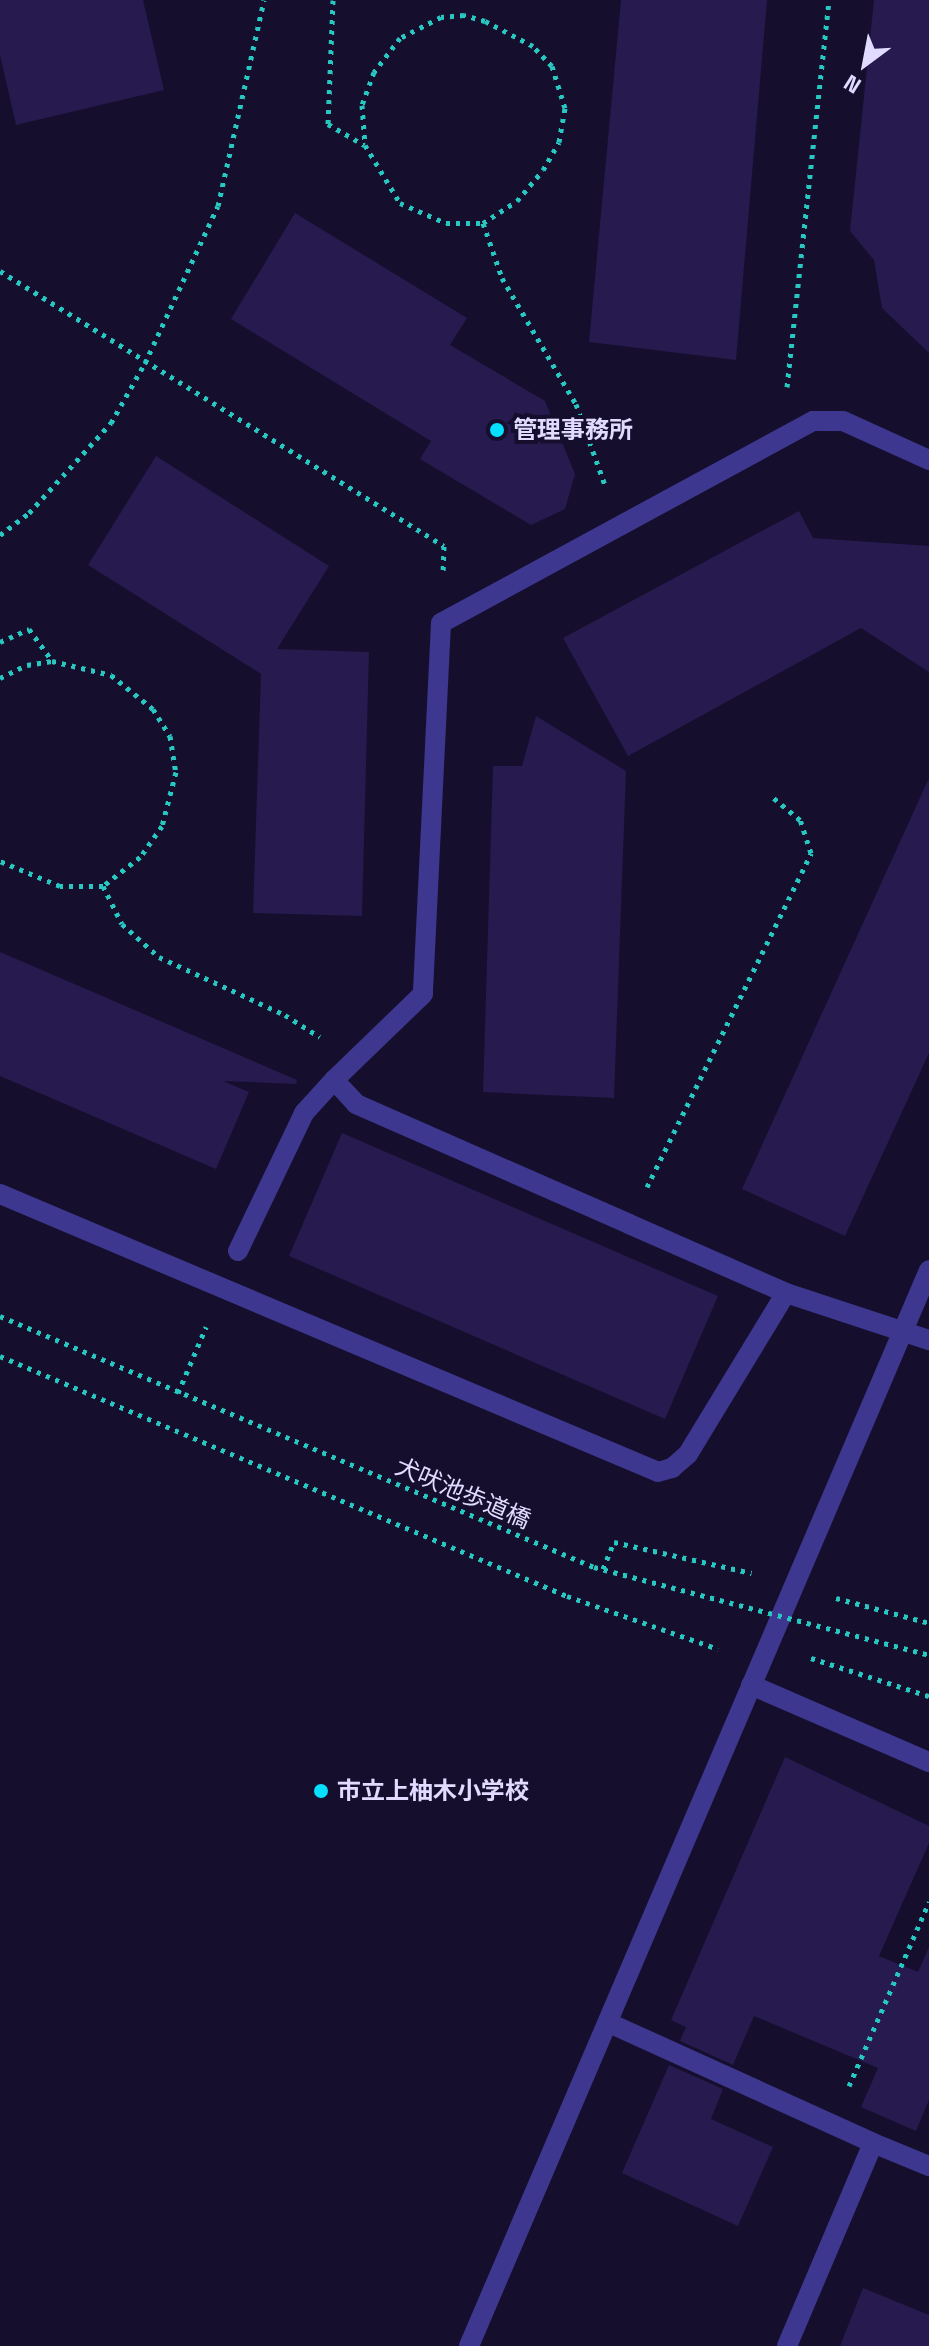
<!DOCTYPE html>
<meta charset="utf-8">
<style>
body{margin:0}
#map{position:relative;width:929px;height:2346px;overflow:hidden;background:#150f2d;font-family:"Space Grotesk","Noto Sans JP",sans-serif}
div>[style]{position:absolute}
.building>*{inset:0;background:#261a4f}
.path>*{height:5px;margin-top:-2.5px;transform-origin:0;background:repeating-linear-gradient(90deg,#27c7c2 0 4px,transparent 0 10px)}
.service>*{height:20px;margin:-10px;padding:0 10px;transform-origin:10px;border-radius:10px;background:#3d378f}
.minor>*{height:20px;margin:-10px;padding:0 10px;transform-origin:10px;border-radius:10px;background:#3d378f}
.tertiary>*{height:20px;margin:-10px;padding:0 10px;transform-origin:10px;border-radius:10px;background:#3d378f}
.path-bridge>*{height:5px;margin-top:-2.5px;transform-origin:0;background:repeating-linear-gradient(90deg,#27c7c2 0 4px,transparent 0 10px)}
.dots>*{width:22px;height:22px;translate:-50% -50%;box-sizing:border-box;border:4px solid #150f2d;border-radius:50%}
span{translate:-50% -50%;white-space:nowrap;text-align:center;line-height:1.15;-webkit-text-stroke:8px #150f2d;paint-order:stroke}
.poi-label{font-size:24px;color:#e0dbff;font-weight:700}
.left{translate:0 -50%;text-align:left}
.street-label{font-size:24px;color:#e0dbff}
.north{position:absolute;left:825px;top:24px;width:80px;height:80px;-webkit-text-stroke:6px #150f2d;paint-order:stroke;rotate:212deg;font-size:22px;font-weight:700;line-height:32px;text-align:center;color:#e0dbff}
.north::after{content:'';display:block;margin:auto;width:28px;height:36px;background:#e0dbff;clip-path:polygon(50% 0,100% 100%,50% 72%,0 100%)}
</style>
<div id="map">
<div class="building">
<div style="clip-path:polygon(0 0,143px 0,164px 90px,16px 125px,0 55px)"></div>
<div style="clip-path:polygon(621px 0,767px 0,736px 360px,589px 342px)"></div>
<div style="clip-path:polygon(874px 0,929px 0,929px 353px,882px 308px,874px 260px,850px 231px)"></div>
<div style="clip-path:polygon(295px 213px,467px 318px,450px 345px,545px 401px,575px 474px,565px 509px,531px 525px,420px 459px,431px 441px,231px 319px)"></div>
<div style="clip-path:polygon(156px 456px,329px 566px,277px 649px,369px 652px,362px 916px,253px 913px,261px 674px,88px 565px)"></div>
<div style="clip-path:polygon(799px 511px,813px 538px,929px 546px,929px 672px,861px 628px,628px 756px,563px 638px)"></div>
<div style="clip-path:polygon(536px 716px,626px 771px,614px 1098px,483px 1092px,493px 766px,522px 766px)"></div>
<div style="clip-path:polygon(929px 778px,929px 1053px,845px 1236px,742px 1189px)"></div>
<div style="clip-path:polygon(0 952px,297px 1080px,296px 1084px,223px 1081px,249px 1092px,216px 1169px,0 1076px)"></div>
<div style="clip-path:polygon(342px 1133px,718px 1296px,665px 1419px,289px 1256px)"></div>
<div style="clip-path:polygon(785px 1757px,929px 1826px,929px 1843px,879px 1956px,918px 1972px,929px 1947px,929px 2100px,916px 2131px,861px 2107px,878px 2068px,754px 2016px,733px 2065px,680px 2041px,686px 2027px,671px 2020px)"></div>
<div style="clip-path:polygon(669px 2065px,723px 2089px,711px 2119px,773px 2147px,738px 2226px,622px 2173px)"></div>
<div style="clip-path:polygon(863px 2288px,929px 2315px,929px 2346px,840px 2346px)"></div>
</div>
<div class="path">
<div style="left:333px;top:0;width:124px;rotate:92.3deg"></div>
<div style="left:328px;top:124px;width:42px;rotate:30.3deg"></div>
<div style="left:483px;top:223px;width:40px;rotate:-32.9deg"></div>
<div style="left:517px;top:201px;width:40px;rotate:-50deg"></div>
<div style="left:543px;top:170px;width:32px;rotate:-60deg"></div>
<div style="left:559px;top:142px;width:35px;rotate:-80deg"></div>
<div style="left:565px;top:108px;width:44px;rotate:-107.2deg"></div>
<div style="left:552px;top:66px;width:28px;rotate:-134deg"></div>
<div style="left:533px;top:46px;width:54px;rotate:-152.5deg"></div>
<div style="left:485px;top:21px;width:22px;rotate:-164deg"></div>
<div style="left:464px;top:15px;width:23px;rotate:175deg"></div>
<div style="left:441px;top:17px;width:46px;rotate:152.9deg"></div>
<div style="left:400px;top:38px;width:43px;rotate:127.4deg"></div>
<div style="left:374px;top:72px;width:35px;rotate:110deg"></div>
<div style="left:362px;top:105px;width:40px;rotate:85.7deg"></div>
<div style="left:365px;top:145px;width:68px;rotate:58.9deg"></div>
<div style="left:400px;top:203px;width:50px;rotate:23.5deg"></div>
<div style="left:446px;top:223px;width:37px"></div>
<div style="left:483px;top:223px;width:58px;rotate:70.9deg"></div>
<div style="left:502px;top:278px;width:146px;rotate:59.6deg"></div>
<div style="left:576px;top:404px;width:89px;rotate:70.3deg"></div>
<div style="left:0;top:271px;width:522px;rotate:31.77deg"></div>
<div style="left:444px;top:546px;width:28px;rotate:92deg"></div>
<div style="left:787px;top:387px;width:389px;rotate:-83.8deg"></div>
<div style="left:0;top:535px;width:36px;rotate:-37deg"></div>
<div style="left:29px;top:513px;width:122px;rotate:-47.7deg"></div>
<div style="left:111px;top:423px;width:69px;rotate:-60.5deg"></div>
<div style="left:145px;top:363px;width:173px;rotate:-65.1deg"></div>
<div style="left:218px;top:206px;width:211px;rotate:-77.4deg"></div>
<div style="left:0;top:642px;width:32px;rotate:-24deg"></div>
<div style="left:29px;top:629px;width:39px;rotate:54deg"></div>
<div style="left:0;top:678px;width:30px;rotate:-26deg"></div>
<div style="left:27px;top:665px;width:25px;rotate:-9deg"></div>
<div style="left:52px;top:661px;width:61px;rotate:13.3deg"></div>
<div style="left:111px;top:675px;width:54px;rotate:39deg"></div>
<div style="left:153px;top:709px;width:32px;rotate:58deg"></div>
<div style="left:170px;top:736px;width:36px;rotate:81deg"></div>
<div style="left:176px;top:772px;width:56px;rotate:104.5deg"></div>
<div style="left:162px;top:826px;width:38px;rotate:125deg"></div>
<div style="left:140px;top:857px;width:47px;rotate:141.9deg"></div>
<div style="left:103px;top:886px;width:43px;rotate:180deg"></div>
<div style="left:60px;top:886px;width:65px;rotate:-157.4deg"></div>
<div style="left:103px;top:886px;width:42px;rotate:63.4deg"></div>
<div style="left:122px;top:924px;width:50px;rotate:41.7deg"></div>
<div style="left:159px;top:957px;width:139px;rotate:24.7deg"></div>
<div style="left:285px;top:1015px;width:41px;rotate:32.2deg"></div>
<div style="left:647px;top:1187px;width:372px;rotate:-63.8deg"></div>
<div style="left:811px;top:853px;width:35px;rotate:-108deg"></div>
<div style="left:800px;top:820px;width:38px;rotate:-140deg"></div>
<div style="left:0;top:1356px;width:616px;rotate:22.94deg"></div>
<div style="left:567px;top:1596px;width:160px;rotate:19.3deg"></div>
<div style="left:178px;top:1393px;width:72px;rotate:-67deg"></div>
<div style="left:603px;top:1569px;width:29px;rotate:-68deg"></div>
<div style="left:614px;top:1542px;width:141px;rotate:12.7deg"></div>
<div style="left:836px;top:1598px;width:96px;rotate:15deg"></div>
<div style="left:811px;top:1658px;width:124px;rotate:17.9deg"></div>
<div style="left:849px;top:2086px;width:201px;rotate:-66.5deg"></div>
</div>
<div class="service">
<div style="left:929px;top:460px;width:94px;rotate:-155.6deg"></div>
<div style="left:843px;top:421px;width:30px;rotate:180deg"></div>
<div style="left:813px;top:421px;width:423px;rotate:151.5deg"></div>
<div style="left:441px;top:623px;width:371px;rotate:92.8deg"></div>
<div style="left:423px;top:994px;width:124px;rotate:136deg"></div>
<div style="left:334px;top:1080px;width:33px;rotate:47deg"></div>
<div style="left:356px;top:1104px;width:298px;rotate:23.7deg"></div>
<div style="left:629px;top:1224px;width:171px;rotate:23.7deg"></div>
<div style="left:786px;top:1293px;width:151px;rotate:18.2deg"></div>
<div style="left:0;top:1194px;width:714px;rotate:22.9deg"></div>
<div style="left:658px;top:1472px;width:15px;rotate:-16deg"></div>
<div style="left:672px;top:1468px;width:21px;rotate:-41deg"></div>
<div style="left:688px;top:1454px;width:188px;rotate:-58.7deg"></div>
<div style="left:238px;top:1251px;width:153px;rotate:-64.4deg"></div>
<div style="left:304px;top:1113px;width:45px;rotate:-47.7deg"></div>
</div>
<div class="minor">
<div style="left:751px;top:1685px;width:194px;rotate:23.4deg"></div>
<div style="left:609px;top:2023px;width:290px;rotate:24.4deg"></div>
<div style="left:787px;top:2346px;width:220px;rotate:-67deg"></div>
<div style="left:873px;top:2143px;width:61px;rotate:22.3deg"></div>
</div>
<div class="tertiary">
<div style="left:469px;top:2346px;width:1170px;rotate:-66.85deg"></div>
</div>
<div class="path-bridge">
<div style="left:0;top:1316px;width:645px;rotate:22.91deg"></div>
<div style="left:594px;top:1567px;width:346px;rotate:14.7deg"></div>
</div>
<div class="dots">
<div style="left:497px;top:430px;background:#07dfff"></div>
<div style="left:321px;top:1791px;background:#07dfff"></div>
</div>
<div class="poi-label">
<span class="left" style="left:513px;top:430px">管理事務所</span>
<span class="left" style="left:337px;top:1791px">市立上柚木小学校</span>
</div>
<div class="street-label">
<span style="left:463px;top:1493px;rotate:23deg">犬吠池歩道橋</span>
</div>
<div class="north">N</div>
</div>
